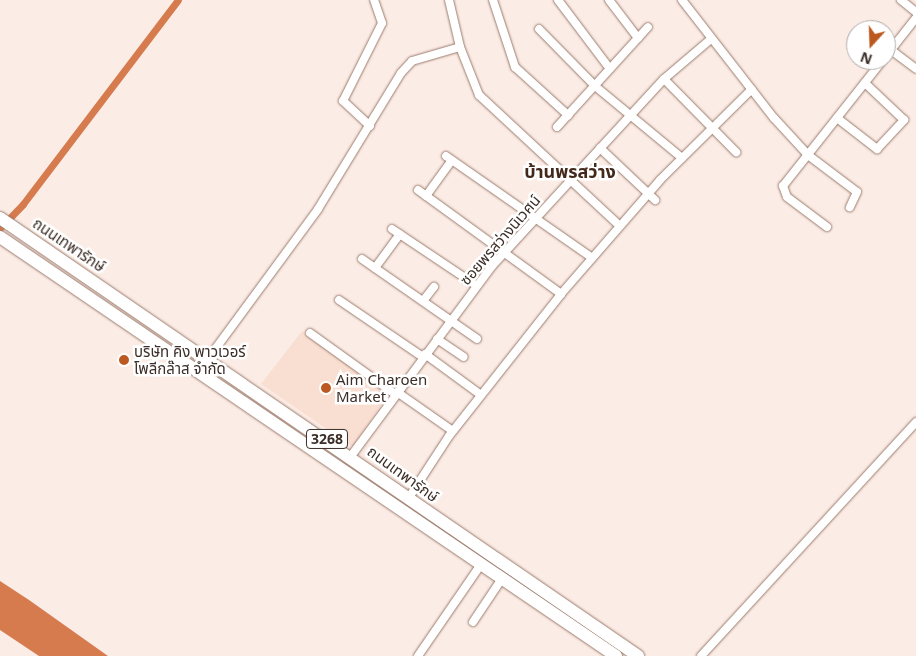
<!DOCTYPE html>
<meta charset="utf-8">
<style>
body{margin:0}
#map{position:relative;width:916px;height:656px;overflow:hidden;background:#fbece5;font-family:"Noto Sans","Noto Sans Thai",sans-serif}
div>[style]{position:absolute}
.built>*{inset:0;background:#f9dfd2}
.water>*{inset:0;background:#d67b4d}
.canal>*{height:7px;margin:-3.5px;padding:0 3.5px;transform-origin:3.5px;border-radius:3.5px;background:#d67b4d}
.roads{filter:drop-shadow(0 0 1px #9b7b6c) drop-shadow(0 0 1px #9b7b6c)}
.minor>*{height:8px;margin:-4px;padding:0 4px;transform-origin:4px;border-radius:4px;background:#fff}
.primary>*{height:12px;margin:-6px;padding:0 6px;transform-origin:6px;border-radius:6px;background:#fff}
.dots>*{width:14px;height:14px;translate:-50% -50%;box-sizing:border-box;border:2px solid #fff;border-radius:50%}
span{translate:-50% -50%;white-space:nowrap;text-align:center;line-height:1.15;-webkit-text-stroke:5px #fff;paint-order:stroke}
.shield-label span{padding:1px 4px;background:#fff;border:1px solid;border-radius:4px;-webkit-text-stroke-width:0}
.shield-label{font-size:14px;color:#3b2d27;font-weight:700}
.street-label{font-size:15px;color:#3b2d27}
.poi-label{font-size:15px;color:#3b2d27}
.left{translate:0 -50%;text-align:left}
.quarter-label{font-size:18px;color:#43281b;font-weight:700}
.north{position:absolute;left:846px;top:20px;width:50px;height:50px;box-sizing:border-box;background:#fff;border:1px solid #b1aba9;border-radius:50%;rotate:200deg;font-size:14px;font-weight:700;line-height:20px;text-align:center;color:#3b2d27}
.north::after{content:'';display:block;margin:auto;width:18px;height:22px;background:#bc5920;clip-path:polygon(50% 0,100% 100%,50% 72%,0 100%)}
</style>
<div id="map">
<div class="built">
<div style="clip-path:polygon(302px 331px,390px 392px,353px 447px,261px 384px)"></div>
</div>
<div class="water">
<div style="clip-path:polygon(0 581px,29px 600px,108px 656px,39px 656px,0 630px)"></div>
</div>
<div class="canal">
<div style="left:0;top:228px;width:33px;rotate:-46deg"></div>
<div style="left:23px;top:204px;width:256px;rotate:-52.8deg"></div>
</div>
<div class="roads">
<div class="minor">
<div style="left:449px;top:0;width:48px;rotate:76.8deg"></div>
<div style="left:460px;top:47px;width:52px;rotate:68.4deg"></div>
<div style="left:479px;top:95px;width:192px;rotate:42.9deg"></div>
<div style="left:493px;top:0;width:71px;rotate:71.8deg"></div>
<div style="left:515px;top:67px;width:72px;rotate:42.2deg"></div>
<div style="left:558px;top:0;width:86px;rotate:53deg"></div>
<div style="left:609px;top:0;width:48px;rotate:52.7deg"></div>
<div style="left:682px;top:0;width:150px;rotate:52.1deg"></div>
<div style="left:774px;top:118px;width:50px;rotate:47.4deg"></div>
<div style="left:808px;top:155px;width:61px;rotate:37.1deg"></div>
<div style="left:857px;top:192px;width:17px;rotate:115deg"></div>
<div style="left:901px;top:0;width:19px;rotate:39deg"></div>
<div style="left:539px;top:29px;width:80px;rotate:45.5deg"></div>
<div style="left:595px;top:86px;width:113px;rotate:39.6deg"></div>
<div style="left:891px;top:50px;width:31px;rotate:37deg"></div>
<div style="left:886px;top:56px;width:48px;rotate:-51.7deg"></div>
<div style="left:664px;top:79px;width:103px;rotate:45.4deg"></div>
<div style="left:837px;top:118px;width:51px;rotate:37.8deg"></div>
<div style="left:877px;top:149px;width:40px;rotate:-47deg"></div>
<div style="left:904px;top:120px;width:54px;rotate:-136.5deg"></div>
<div style="left:370px;top:126px;width:37px;rotate:-137deg"></div>
<div style="left:343px;top:101px;width:87px;rotate:-63.4deg"></div>
<div style="left:382px;top:23px;width:24px;rotate:-109deg"></div>
<div style="left:557px;top:127px;width:135px;rotate:-47.7deg"></div>
<div style="left:600px;top:148px;width:76px;rotate:43.4deg"></div>
<div style="left:446px;top:156px;width:178px;rotate:34.9deg"></div>
<div style="left:418px;top:190px;width:177px;rotate:36deg"></div>
<div style="left:426px;top:196px;width:44px;rotate:-54.2deg"></div>
<div style="left:827px;top:227px;width:50px;rotate:-143.1deg"></div>
<div style="left:787px;top:197px;width:12px;rotate:-110deg"></div>
<div style="left:783px;top:186px;width:161px;rotate:-51.6deg"></div>
<div style="left:392px;top:229px;width:102px;rotate:33.8deg"></div>
<div style="left:362px;top:259px;width:140px;rotate:34.8deg"></div>
<div style="left:375px;top:268px;width:42px;rotate:-53.7deg"></div>
<div style="left:339px;top:300px;width:102px;rotate:34.2deg"></div>
<div style="left:423px;top:301px;width:18px;rotate:-52deg"></div>
<div style="left:310px;top:333px;width:105px;rotate:35.7deg"></div>
<div style="left:437px;top:339px;width:32px;rotate:34deg"></div>
<div style="left:425px;top:354px;width:69px;rotate:36.2deg"></div>
<div style="left:208px;top:359px;width:186px;rotate:-53.7deg"></div>
<div style="left:318px;top:209px;width:159px;rotate:-58.6deg"></div>
<div style="left:401px;top:73px;width:16px;rotate:-47deg"></div>
<div style="left:412px;top:61px;width:50px;rotate:-16.3deg"></div>
<div style="left:397px;top:392px;width:68px;rotate:34.9deg"></div>
<div style="left:351px;top:456px;width:237px;rotate:-53.4deg"></div>
<div style="left:492px;top:266px;width:254px;rotate:-47.4deg"></div>
<div style="left:664px;top:79px;width:62px;rotate:-40.4deg"></div>
<div style="left:408px;top:499px;width:75px;rotate:-56.9deg"></div>
<div style="left:449px;top:436px;width:181px;rotate:-51.7deg"></div>
<div style="left:561px;top:294px;width:151px;rotate:-49deg"></div>
<div style="left:660px;top:180px;width:129px;rotate:-44.7deg"></div>
<div style="left:473px;top:622px;width:54px;rotate:-56.3deg"></div>
<div style="left:418px;top:656px;width:113px;rotate:-55.5deg"></div>
<div style="left:701px;top:656px;width:318px;rotate:-47.4deg"></div>
</div>
<div class="primary">
<div style="left:0;top:218px;width:774px;rotate:34.47deg"></div>
<div style="left:0;top:237px;width:745px;rotate:34.22deg"></div>
</div>
</div>
<div class="dots">
<div style="left:124px;top:360px;background:#bc5920"></div>
<div style="left:326px;top:388px;background:#bc5920"></div>
</div>
<div class="shield-label">
<span style="left:327px;top:439px">3268</span>
</div>
<div class="street-label">
<span style="left:500px;top:240px;rotate:-49deg">ซอยพรสว่างนิเวศน์</span>
<span style="left:69px;top:245px;rotate:34deg">ถนนเทพารักษ์</span>
<span style="left:403px;top:474px;rotate:36deg">ถนนเทพารักษ์</span>
</div>
<div class="poi-label">
<span class="left" style="left:134px;top:360px">บริษัท คิง พาวเวอร์<br>โพลีกล๊าส จำกัด</span>
<span class="left" style="left:336px;top:388px">Aim Charoen<br>Market</span>
</div>
<div class="quarter-label">
<span style="left:570px;top:171px">บ้านพรสว่าง</span>
</div>
<div class="north">N</div>
</div>
